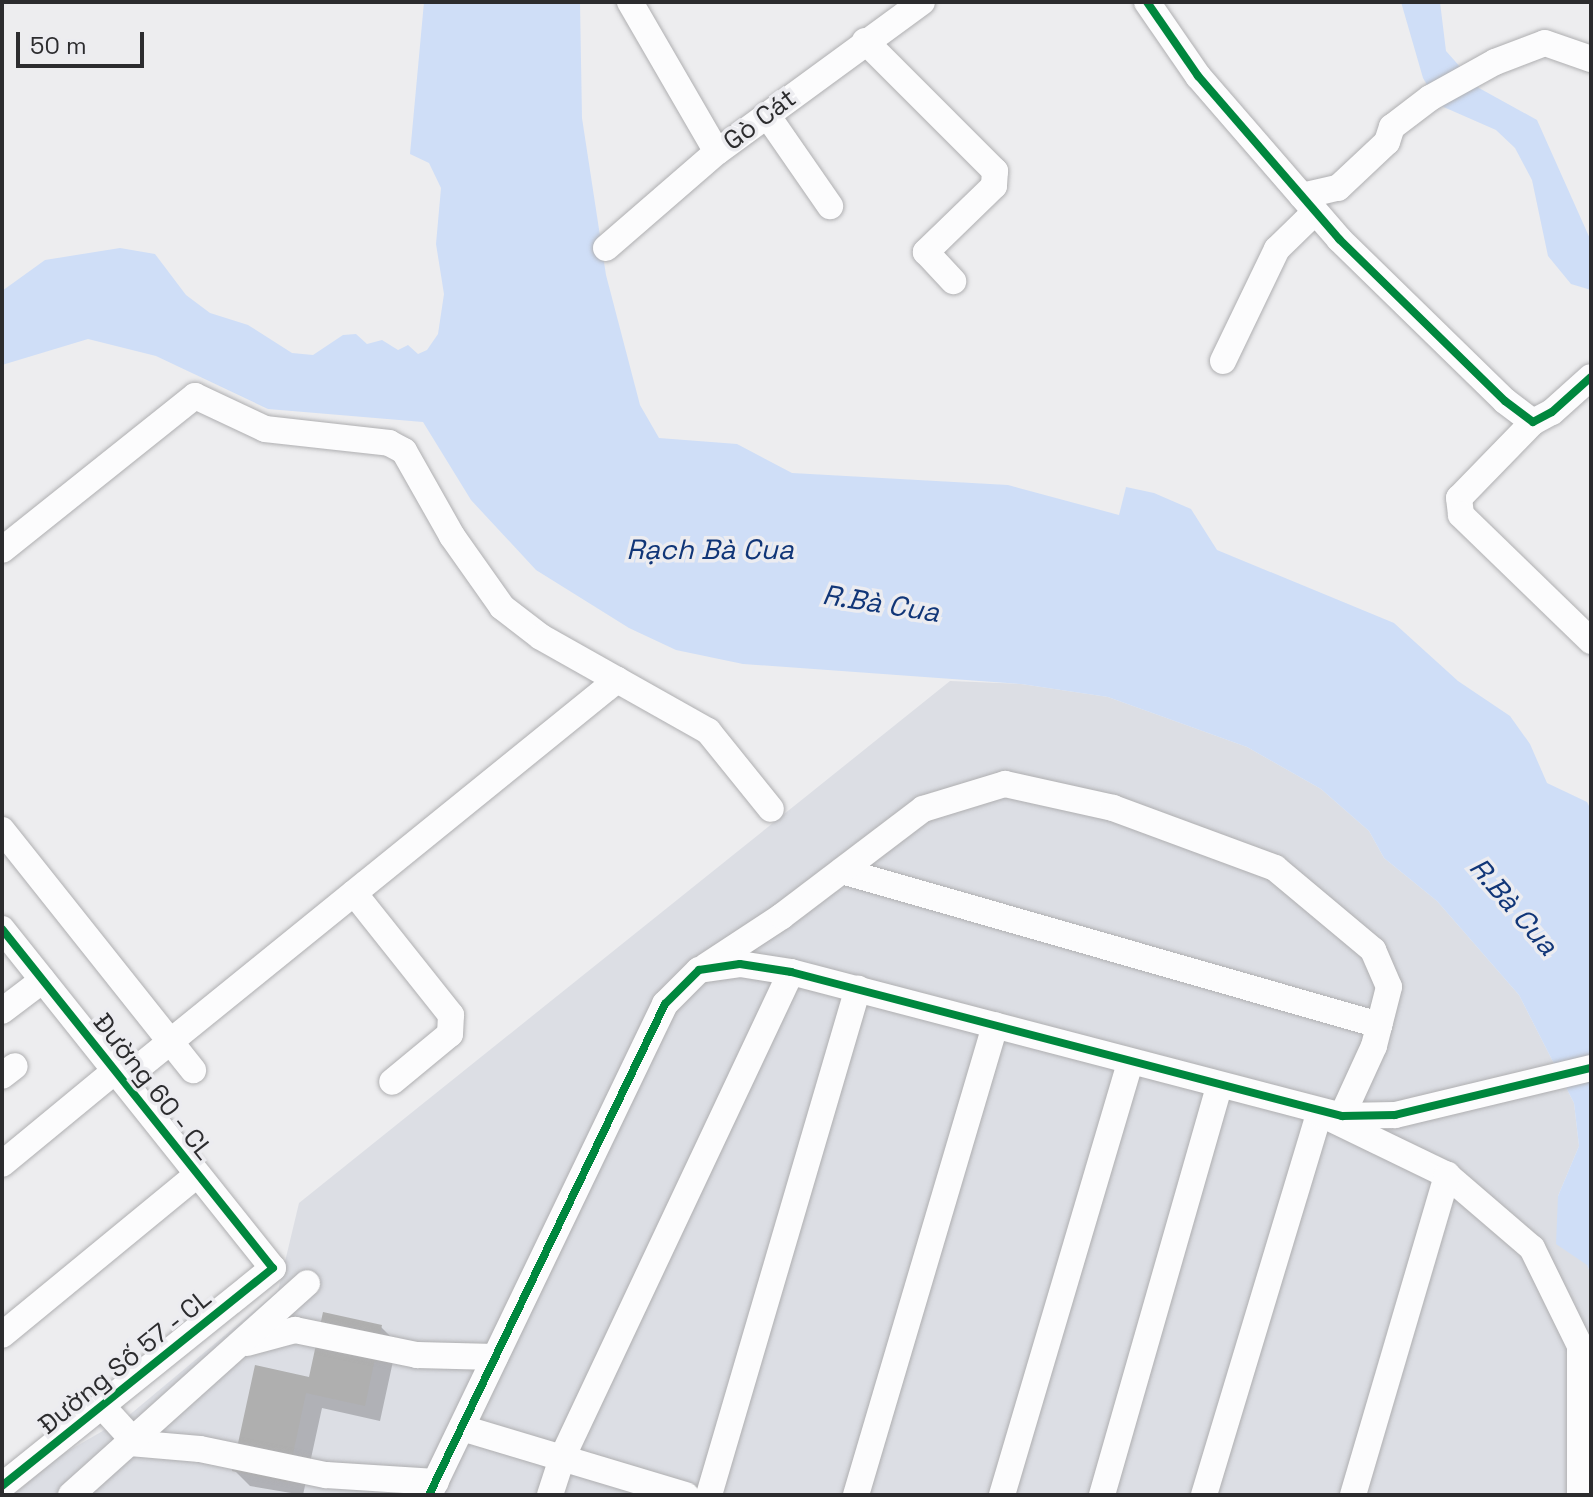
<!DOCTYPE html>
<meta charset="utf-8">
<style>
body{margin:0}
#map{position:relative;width:1593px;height:1497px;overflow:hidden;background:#ededef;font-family:"Space Grotesk",sans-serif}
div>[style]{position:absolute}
.built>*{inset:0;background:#dcdee4}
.water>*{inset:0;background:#cfdef7}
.shadow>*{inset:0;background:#0003}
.building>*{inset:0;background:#afafaf}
.roads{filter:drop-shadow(0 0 2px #afafb1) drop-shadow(0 0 2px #afafb1)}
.minor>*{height:26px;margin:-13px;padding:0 13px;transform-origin:13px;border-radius:13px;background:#fcfcfd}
.cycleway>*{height:8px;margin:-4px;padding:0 4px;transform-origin:4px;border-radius:4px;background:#00873e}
span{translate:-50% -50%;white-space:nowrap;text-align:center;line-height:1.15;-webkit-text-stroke:7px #ececf0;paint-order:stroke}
.street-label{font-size:26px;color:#2c2c2e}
.water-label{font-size:28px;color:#113678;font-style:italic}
.frame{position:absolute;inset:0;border:4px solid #2c2c2e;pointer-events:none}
.scale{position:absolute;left:16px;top:32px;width:128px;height:36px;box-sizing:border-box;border:4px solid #2c2c2e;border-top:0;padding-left:10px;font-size:24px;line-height:28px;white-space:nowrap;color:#2c2c2e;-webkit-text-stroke:6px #ececf0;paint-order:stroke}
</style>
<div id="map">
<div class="built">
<div style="clip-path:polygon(950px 681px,1021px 684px,1108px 697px,1247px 747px,1321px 789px,1369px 831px,1384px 858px,1437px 901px,1519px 995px,1574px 1103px,1579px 1146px,1558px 1196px,1591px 1274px,1591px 1495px,13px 1495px,61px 1455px,127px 1417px,278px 1291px,299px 1203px)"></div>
</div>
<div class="water">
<div style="clip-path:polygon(424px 2px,580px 2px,582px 118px,606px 275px,640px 405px,659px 438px,737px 444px,792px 473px,1008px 485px,1119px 515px,1126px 487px,1154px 493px,1191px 509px,1217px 550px,1394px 623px,1458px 681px,1510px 716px,1530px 744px,1547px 783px,1587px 802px,1591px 810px,1591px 1274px,1587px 1265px,1556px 1244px,1558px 1196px,1579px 1146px,1574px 1103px,1519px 995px,1437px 901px,1384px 858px,1369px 831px,1321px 789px,1247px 747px,1108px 697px,1021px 684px,743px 664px,676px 650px,629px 628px,536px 570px,471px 500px,423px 422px,268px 409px,156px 356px,88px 339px,2px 365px,2px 291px,45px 260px,120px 248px,155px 254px,186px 295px,210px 313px,248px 325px,292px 353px,313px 355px,343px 335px,356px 334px,367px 344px,382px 340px,398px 350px,408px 345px,418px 354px,427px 350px,438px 334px,444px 294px,436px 244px,441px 188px,429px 163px,410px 154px)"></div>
<div style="clip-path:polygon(1401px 2px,1440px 2px,1446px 51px,1479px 88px,1537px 120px,1591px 241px,1591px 290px,1571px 284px,1548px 256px,1532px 180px,1515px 148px,1496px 130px,1439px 105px,1423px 78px)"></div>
</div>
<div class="shadow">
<div style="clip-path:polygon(381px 1327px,397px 1343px,380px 1421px,322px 1408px,303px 1495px,250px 1486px,234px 1470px,311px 1379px)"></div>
</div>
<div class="building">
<div style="clip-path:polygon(323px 1312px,382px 1325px,365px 1406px,306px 1393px,287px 1482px,232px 1471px,255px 1365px,309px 1377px)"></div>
</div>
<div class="roads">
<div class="minor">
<div style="left:630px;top:2px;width:173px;rotate:59.9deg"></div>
<div style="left:1147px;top:2px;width:90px;rotate:55.4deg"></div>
<div style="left:1198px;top:76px;width:216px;rotate:49.1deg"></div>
<div style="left:1339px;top:239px;width:232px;rotate:44.3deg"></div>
<div style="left:1505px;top:401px;width:35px;rotate:37deg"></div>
<div style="left:1533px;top:422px;width:21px;rotate:-28deg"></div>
<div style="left:1552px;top:412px;width:52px;rotate:-41.9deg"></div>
<div style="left:865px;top:41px;width:184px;rotate:45deg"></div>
<div style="left:995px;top:171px;width:15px;rotate:94deg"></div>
<div style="left:994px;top:186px;width:95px;rotate:135.9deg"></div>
<div style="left:926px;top:252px;width:40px;rotate:47deg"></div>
<div style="left:767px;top:115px;width:111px;rotate:55.3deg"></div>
<div style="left:1302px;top:196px;width:37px;rotate:-13deg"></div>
<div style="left:1338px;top:188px;width:67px;rotate:-43.2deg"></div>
<div style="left:1387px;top:142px;width:16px;rotate:-72deg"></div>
<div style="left:1392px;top:127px;width:48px;rotate:-37.3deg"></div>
<div style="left:1430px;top:98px;width:74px;rotate:-29deg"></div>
<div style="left:1495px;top:62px;width:53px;rotate:-20.8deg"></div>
<div style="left:1545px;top:43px;width:49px;rotate:19.2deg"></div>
<div style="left:606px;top:248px;width:147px;rotate:-40.9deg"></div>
<div style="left:717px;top:152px;width:254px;rotate:-36.2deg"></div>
<div style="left:1223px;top:361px;width:124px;rotate:-64.3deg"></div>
<div style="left:1277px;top:249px;width:53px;rotate:-44.2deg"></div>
<div style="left:1533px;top:422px;width:106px;rotate:134.2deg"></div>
<div style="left:1459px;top:498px;width:17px;rotate:83deg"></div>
<div style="left:1461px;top:515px;width:181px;rotate:44.1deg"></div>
<div style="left:2px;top:550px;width:247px;rotate:-38.6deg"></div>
<div style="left:195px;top:396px;width:77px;rotate:25.2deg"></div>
<div style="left:265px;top:429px;width:125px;rotate:6.4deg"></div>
<div style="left:389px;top:443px;width:17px;rotate:28deg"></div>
<div style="left:404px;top:451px;width:98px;rotate:60.5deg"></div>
<div style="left:452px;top:536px;width:87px;rotate:54.8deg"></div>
<div style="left:502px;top:607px;width:49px;rotate:37.6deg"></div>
<div style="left:541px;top:637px;width:192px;rotate:29.4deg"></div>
<div style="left:708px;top:731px;width:100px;rotate:51.1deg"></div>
<div style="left:2px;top:830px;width:307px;rotate:51.5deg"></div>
<div style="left:842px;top:871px;width:559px;rotate:16deg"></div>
<div style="left:354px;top:893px;width:156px;rotate:51.5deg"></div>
<div style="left:451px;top:1015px;width:19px;rotate:93deg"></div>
<div style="left:450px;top:1034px;width:75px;rotate:140.4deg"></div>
<div style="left:2px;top:929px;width:434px;rotate:51.4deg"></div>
<div style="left:273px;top:1268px;width:348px;rotate:141.2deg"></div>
<div style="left:706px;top:966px;width:91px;rotate:-33.3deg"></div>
<div style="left:782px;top:916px;width:177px;rotate:-37.2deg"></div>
<div style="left:923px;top:809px;width:86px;rotate:-17deg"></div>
<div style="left:1005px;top:784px;width:111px;rotate:12.5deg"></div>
<div style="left:1113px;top:808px;width:173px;rotate:20.3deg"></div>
<div style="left:1275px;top:868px;width:128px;rotate:39.9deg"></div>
<div style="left:1373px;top:950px;width:40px;rotate:66.6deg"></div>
<div style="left:1389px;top:987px;width:61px;rotate:104.3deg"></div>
<div style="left:1374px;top:1046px;width:77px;rotate:114.6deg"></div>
<div style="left:2px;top:1011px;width:51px;rotate:-37.1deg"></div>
<div style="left:2px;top:1076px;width:16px;rotate:-38deg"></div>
<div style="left:123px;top:1080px;width:636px;rotate:-39deg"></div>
<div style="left:2px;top:1164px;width:148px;rotate:-39.5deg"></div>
<div style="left:2px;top:1335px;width:252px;rotate:-39.4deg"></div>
<div style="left:247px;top:1343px;width:50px;rotate:-15.2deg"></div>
<div style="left:295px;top:1330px;width:125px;rotate:11.6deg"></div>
<div style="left:417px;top:1355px;width:78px;rotate:1.5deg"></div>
<div style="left:102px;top:1406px;width:46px;rotate:47.6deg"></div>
<div style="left:462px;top:1428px;width:234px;rotate:16.7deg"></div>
<div style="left:130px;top:1443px;width:70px;rotate:4.9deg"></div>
<div style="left:200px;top:1449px;width:129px;rotate:11.7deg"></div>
<div style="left:326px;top:1475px;width:110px;rotate:3.6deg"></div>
<div style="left:71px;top:1495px;width:317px;rotate:-41.9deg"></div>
<div style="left:429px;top:1495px;width:545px;rotate:-64.33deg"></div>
<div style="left:665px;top:1004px;width:48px;rotate:-45deg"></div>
<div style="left:699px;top:970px;width:41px;rotate:-8.3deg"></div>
<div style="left:740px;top:964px;width:52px;rotate:8.9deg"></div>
<div style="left:791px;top:972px;width:570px;rotate:14.65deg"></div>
<div style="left:1342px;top:1116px;width:53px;rotate:-1.1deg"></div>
<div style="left:1395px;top:1115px;width:202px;rotate:-13.5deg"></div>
<div style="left:550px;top:1495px;width:39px;rotate:-72deg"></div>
<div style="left:562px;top:1458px;width:537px;rotate:-64.77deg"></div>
<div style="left:709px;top:1495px;width:528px;rotate:-73.62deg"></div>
<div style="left:856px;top:1495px;width:490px;rotate:-73.5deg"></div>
<div style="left:1002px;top:1495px;width:451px;rotate:-73.5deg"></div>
<div style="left:1102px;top:1495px;width:424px;rotate:-74deg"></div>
<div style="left:1204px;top:1495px;width:399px;rotate:-73.2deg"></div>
<div style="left:1319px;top:1113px;width:142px;rotate:25.8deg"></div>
<div style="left:1447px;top:1175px;width:112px;rotate:40.7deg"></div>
<div style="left:1532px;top:1248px;width:109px;rotate:63.9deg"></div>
<div style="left:1580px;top:1346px;width:149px;rotate:90deg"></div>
<div style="left:1353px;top:1495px;width:334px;rotate:-73.6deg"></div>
</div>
</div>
<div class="cycleway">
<div style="left:1147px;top:2px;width:90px;rotate:55.4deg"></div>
<div style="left:1198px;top:76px;width:216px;rotate:49.1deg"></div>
<div style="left:1339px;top:239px;width:232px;rotate:44.3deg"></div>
<div style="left:1505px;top:401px;width:35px;rotate:37deg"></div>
<div style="left:1533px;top:422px;width:21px;rotate:-28deg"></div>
<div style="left:1552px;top:412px;width:52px;rotate:-41.9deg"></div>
<div style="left:2px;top:929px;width:434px;rotate:51.4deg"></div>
<div style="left:273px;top:1268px;width:348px;rotate:141.2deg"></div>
<div style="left:429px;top:1495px;width:545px;rotate:-64.33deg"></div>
<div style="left:665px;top:1004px;width:48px;rotate:-45deg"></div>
<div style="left:699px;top:970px;width:41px;rotate:-8.3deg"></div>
<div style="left:740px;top:964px;width:52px;rotate:8.9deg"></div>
<div style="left:791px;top:972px;width:570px;rotate:14.65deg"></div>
<div style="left:1342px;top:1116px;width:53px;rotate:-1.1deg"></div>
<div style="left:1395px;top:1115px;width:202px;rotate:-13.5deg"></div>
</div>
<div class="street-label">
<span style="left:760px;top:120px;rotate:-37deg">Gò Cát</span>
<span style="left:153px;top:1087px;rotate:52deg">Đường 60 - CL</span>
<span style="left:125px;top:1362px;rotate:-39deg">Đường Số 57 - CL</span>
</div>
<div class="water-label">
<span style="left:710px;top:549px">Rạch Bà Cua</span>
<span style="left:881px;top:603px;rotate:9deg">R.Bà Cua</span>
<span style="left:1514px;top:906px;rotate:49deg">R.Bà Cua</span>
</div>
<div class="frame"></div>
<div class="scale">50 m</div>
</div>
